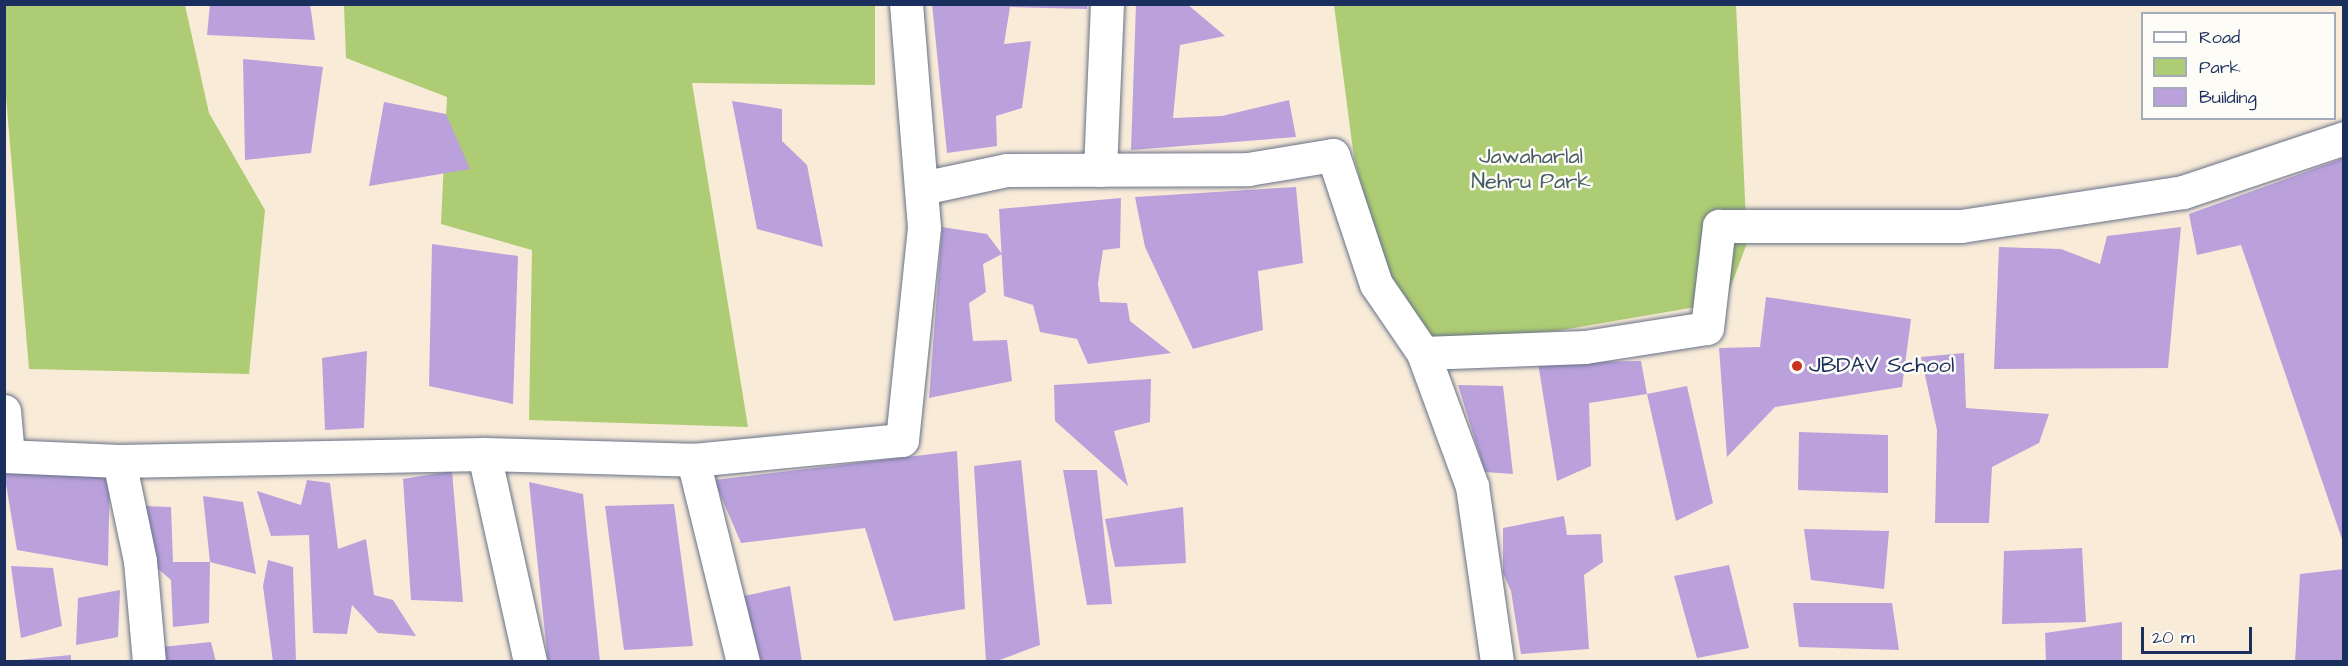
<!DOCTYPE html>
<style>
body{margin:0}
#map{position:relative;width:2348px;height:666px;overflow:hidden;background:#f8ebd8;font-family:"Architects Daughter",sans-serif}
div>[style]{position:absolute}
.green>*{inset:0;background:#adcc73}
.building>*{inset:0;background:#baa1dc}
.roads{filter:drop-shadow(0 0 2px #687189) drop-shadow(0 0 2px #687189)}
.street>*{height:33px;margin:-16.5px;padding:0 16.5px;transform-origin:16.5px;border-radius:16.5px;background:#fff}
.dots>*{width:16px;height:16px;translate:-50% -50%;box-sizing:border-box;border:3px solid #fdfcf7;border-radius:50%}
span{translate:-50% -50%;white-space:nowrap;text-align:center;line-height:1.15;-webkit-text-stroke:5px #fdfcf7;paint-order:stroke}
.park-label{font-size:22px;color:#475e64}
.poi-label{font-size:22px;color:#1b2f5e}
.left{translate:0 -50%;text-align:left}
.frame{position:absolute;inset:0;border:6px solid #1b2f5e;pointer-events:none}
.legend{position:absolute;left:2141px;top:12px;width:195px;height:108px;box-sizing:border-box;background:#fdfcf7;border:2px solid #a3aaba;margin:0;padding:8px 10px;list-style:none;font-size:18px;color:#1b2f5e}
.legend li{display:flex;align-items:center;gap:12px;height:30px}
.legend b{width:30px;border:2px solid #a3aaba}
.scale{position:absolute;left:2141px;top:627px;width:111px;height:27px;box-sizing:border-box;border:3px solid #1b2f5e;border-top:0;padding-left:8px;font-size:18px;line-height:21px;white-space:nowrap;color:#1b2f5e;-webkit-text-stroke:4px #fdfcf7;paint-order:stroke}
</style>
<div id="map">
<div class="green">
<div style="clip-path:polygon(4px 5px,185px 5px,209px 113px,265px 210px,249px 374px,29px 369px,5px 85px)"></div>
<div style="clip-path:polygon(344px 5px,875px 5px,875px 85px,692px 83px,748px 427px,529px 420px,532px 250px,441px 224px,447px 97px,346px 58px)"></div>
<div style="clip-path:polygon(1334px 5px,1736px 5px,1747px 243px,1725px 302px,1556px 331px,1425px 339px,1387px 276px,1354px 158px)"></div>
</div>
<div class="building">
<div style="clip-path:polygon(210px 4px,310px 4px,315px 40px,207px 35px)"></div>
<div style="clip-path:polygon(932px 4px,1087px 4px,1087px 9px,1010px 7px,1004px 44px,1031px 41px,1022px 108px,996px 116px,997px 146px,947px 153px)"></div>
<div style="clip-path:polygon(1136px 4px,1187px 4px,1225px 36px,1180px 45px,1173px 118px,1222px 116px,1289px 100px,1296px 137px,1131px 150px)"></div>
<div style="clip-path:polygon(243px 59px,323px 67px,311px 153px,245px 160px)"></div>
<div style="clip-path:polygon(732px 101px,782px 109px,782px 141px,807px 165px,823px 247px,757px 229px)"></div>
<div style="clip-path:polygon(384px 102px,446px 114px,470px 169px,369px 186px)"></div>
<div style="clip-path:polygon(2344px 158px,2344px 542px,2343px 542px,2241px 245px,2197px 255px,2189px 214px)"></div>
<div style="clip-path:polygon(1296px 187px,1303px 263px,1258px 271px,1263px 330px,1193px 349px,1145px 247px,1135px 197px)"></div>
<div style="clip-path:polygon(1121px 198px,1120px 248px,1103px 250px,1098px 283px,1100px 302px,1127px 303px,1130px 321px,1171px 353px,1088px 364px,1077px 339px,1040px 332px,1033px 305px,1004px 296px,999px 209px)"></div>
<div style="clip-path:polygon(942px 227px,987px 234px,1002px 254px,983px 264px,986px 292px,969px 303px,973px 341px,1007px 340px,1012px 381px,929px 398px)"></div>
<div style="clip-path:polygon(2181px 227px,2168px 368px,1994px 369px,1999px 247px,2061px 249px,2100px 264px,2107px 236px)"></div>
<div style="clip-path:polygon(432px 244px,518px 256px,513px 404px,429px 386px)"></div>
<div style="clip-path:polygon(1766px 297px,1911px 319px,1902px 387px,1775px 407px,1727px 457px,1719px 348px,1760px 347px)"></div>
<div style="clip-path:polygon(367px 351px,364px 428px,325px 430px,322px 358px)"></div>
<div style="clip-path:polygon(1964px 353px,1966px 408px,2049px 414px,2039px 443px,1992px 467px,1989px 523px,1935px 523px,1937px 430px,1921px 357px)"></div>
<div style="clip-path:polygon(1641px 361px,1647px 394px,1589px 403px,1591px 466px,1557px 481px,1538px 363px)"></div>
<div style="clip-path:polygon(1151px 379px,1150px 422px,1114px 431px,1128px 486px,1055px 421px,1054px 385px)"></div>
<div style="clip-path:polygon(1458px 385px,1503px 386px,1513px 474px,1485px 472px)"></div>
<div style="clip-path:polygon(1687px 386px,1713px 503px,1676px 521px,1647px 394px)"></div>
<div style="clip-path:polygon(1799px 432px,1888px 435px,1888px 493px,1798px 490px)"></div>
<div style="clip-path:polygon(957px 451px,965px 609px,894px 621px,865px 528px,741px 543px,714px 480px)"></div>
<div style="clip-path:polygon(1021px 460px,1040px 645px,994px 662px,986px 662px,974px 466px)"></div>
<div style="clip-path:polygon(110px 470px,108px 566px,17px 550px,4px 472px)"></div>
<div style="clip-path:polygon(1063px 470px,1097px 470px,1112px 604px,1087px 605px)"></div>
<div style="clip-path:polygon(452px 471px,463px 602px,411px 600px,403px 479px)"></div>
<div style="clip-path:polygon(307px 480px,330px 483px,338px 549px,366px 539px,374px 595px,393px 600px,416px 636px,378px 633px,352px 605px,347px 634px,313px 633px,309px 535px,271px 536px,257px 491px,301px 505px)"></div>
<div style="clip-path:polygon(529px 482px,583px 494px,600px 662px,548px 662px)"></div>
<div style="clip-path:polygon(203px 496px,243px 502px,256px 574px,210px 562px)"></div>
<div style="clip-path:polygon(674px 504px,693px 646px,624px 650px,605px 506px)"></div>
<div style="clip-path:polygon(144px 506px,171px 507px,173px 562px,210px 562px,209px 623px,173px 627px,171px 580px,156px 567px)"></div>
<div style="clip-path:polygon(1183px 507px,1186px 563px,1115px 567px,1105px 519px)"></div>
<div style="clip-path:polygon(1564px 516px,1567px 535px,1601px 534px,1603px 562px,1584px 575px,1589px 649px,1521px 654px,1511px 591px,1503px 573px,1503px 528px)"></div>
<div style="clip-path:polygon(1804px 529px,1889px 531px,1884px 589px,1811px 580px)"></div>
<div style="clip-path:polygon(2082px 548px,2086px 622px,2002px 624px,2004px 551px)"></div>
<div style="clip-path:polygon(268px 560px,293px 567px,296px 662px,273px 662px,263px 586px)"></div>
<div style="clip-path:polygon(1729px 565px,1749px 648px,1697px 658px,1674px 576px)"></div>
<div style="clip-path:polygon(11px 566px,53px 568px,62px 626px,21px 638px)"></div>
<div style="clip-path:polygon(2344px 569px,2344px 662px,2295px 662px,2300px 574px)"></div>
<div style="clip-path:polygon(790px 586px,802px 662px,761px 662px,744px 596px)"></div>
<div style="clip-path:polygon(120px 590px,118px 637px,76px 645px,78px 598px)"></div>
<div style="clip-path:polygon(1793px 603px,1892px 603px,1899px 650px,1799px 647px)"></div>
<div style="clip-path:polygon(2122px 622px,2122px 662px,2046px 662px,2045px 633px)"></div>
<div style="clip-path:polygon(211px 642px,216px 662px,162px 662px,161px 647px)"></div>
<div style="clip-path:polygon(71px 655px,71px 662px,19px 662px,19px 660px)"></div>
</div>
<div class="roads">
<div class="street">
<div style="left:1100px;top:170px;width:166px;rotate:-87.6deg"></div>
<div style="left:922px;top:188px;width:87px;rotate:-12deg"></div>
<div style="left:1007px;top:170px;width:241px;rotate:-0.2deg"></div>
<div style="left:1248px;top:169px;width:86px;rotate:-9.4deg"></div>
<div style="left:1333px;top:155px;width:136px;rotate:71.6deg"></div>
<div style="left:1376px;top:284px;width:83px;rotate:55.7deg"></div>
<div style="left:1423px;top:353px;width:162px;rotate:-2.1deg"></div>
<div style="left:1585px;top:347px;width:123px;rotate:-8.9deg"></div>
<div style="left:1707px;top:328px;width:103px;rotate:-83.3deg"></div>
<div style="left:1719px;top:226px;width:242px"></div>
<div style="left:1961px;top:226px;width:225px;rotate:-8.7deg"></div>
<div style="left:2183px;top:192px;width:170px;rotate:-18.5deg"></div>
<div style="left:1423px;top:353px;width:142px;rotate:69.8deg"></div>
<div style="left:1472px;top:486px;width:178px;rotate:81.9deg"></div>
<div style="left:4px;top:411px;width:45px;rotate:84.9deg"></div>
<div style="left:484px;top:454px;width:213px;rotate:77.5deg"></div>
<div style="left:4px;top:456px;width:115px;rotate:2.5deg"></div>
<div style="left:119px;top:461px;width:365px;rotate:-1.1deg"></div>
<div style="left:484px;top:454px;width:209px;rotate:1.6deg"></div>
<div style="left:693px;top:460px;width:210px;rotate:-5.5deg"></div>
<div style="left:902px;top:440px;width:214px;rotate:-84.1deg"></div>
<div style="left:924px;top:227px;width:224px;rotate:-94.6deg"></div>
<div style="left:693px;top:460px;width:208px;rotate:76.1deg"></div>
<div style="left:119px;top:461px;width:102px;rotate:78.1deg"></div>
<div style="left:140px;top:561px;width:101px;rotate:84.9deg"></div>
</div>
</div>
<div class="dots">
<div style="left:1797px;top:366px;background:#c8321e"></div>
</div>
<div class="park-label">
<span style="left:1531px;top:169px">Jawaharlal<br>Nehru Park</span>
</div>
<div class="poi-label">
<span class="left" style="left:1809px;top:366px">JBDAV School</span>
</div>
<div class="frame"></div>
<ul class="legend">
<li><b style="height:8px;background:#fff"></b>Road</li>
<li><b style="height:16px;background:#adcc73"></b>Park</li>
<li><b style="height:16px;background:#baa1dc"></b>Building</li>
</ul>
<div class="scale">20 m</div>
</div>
